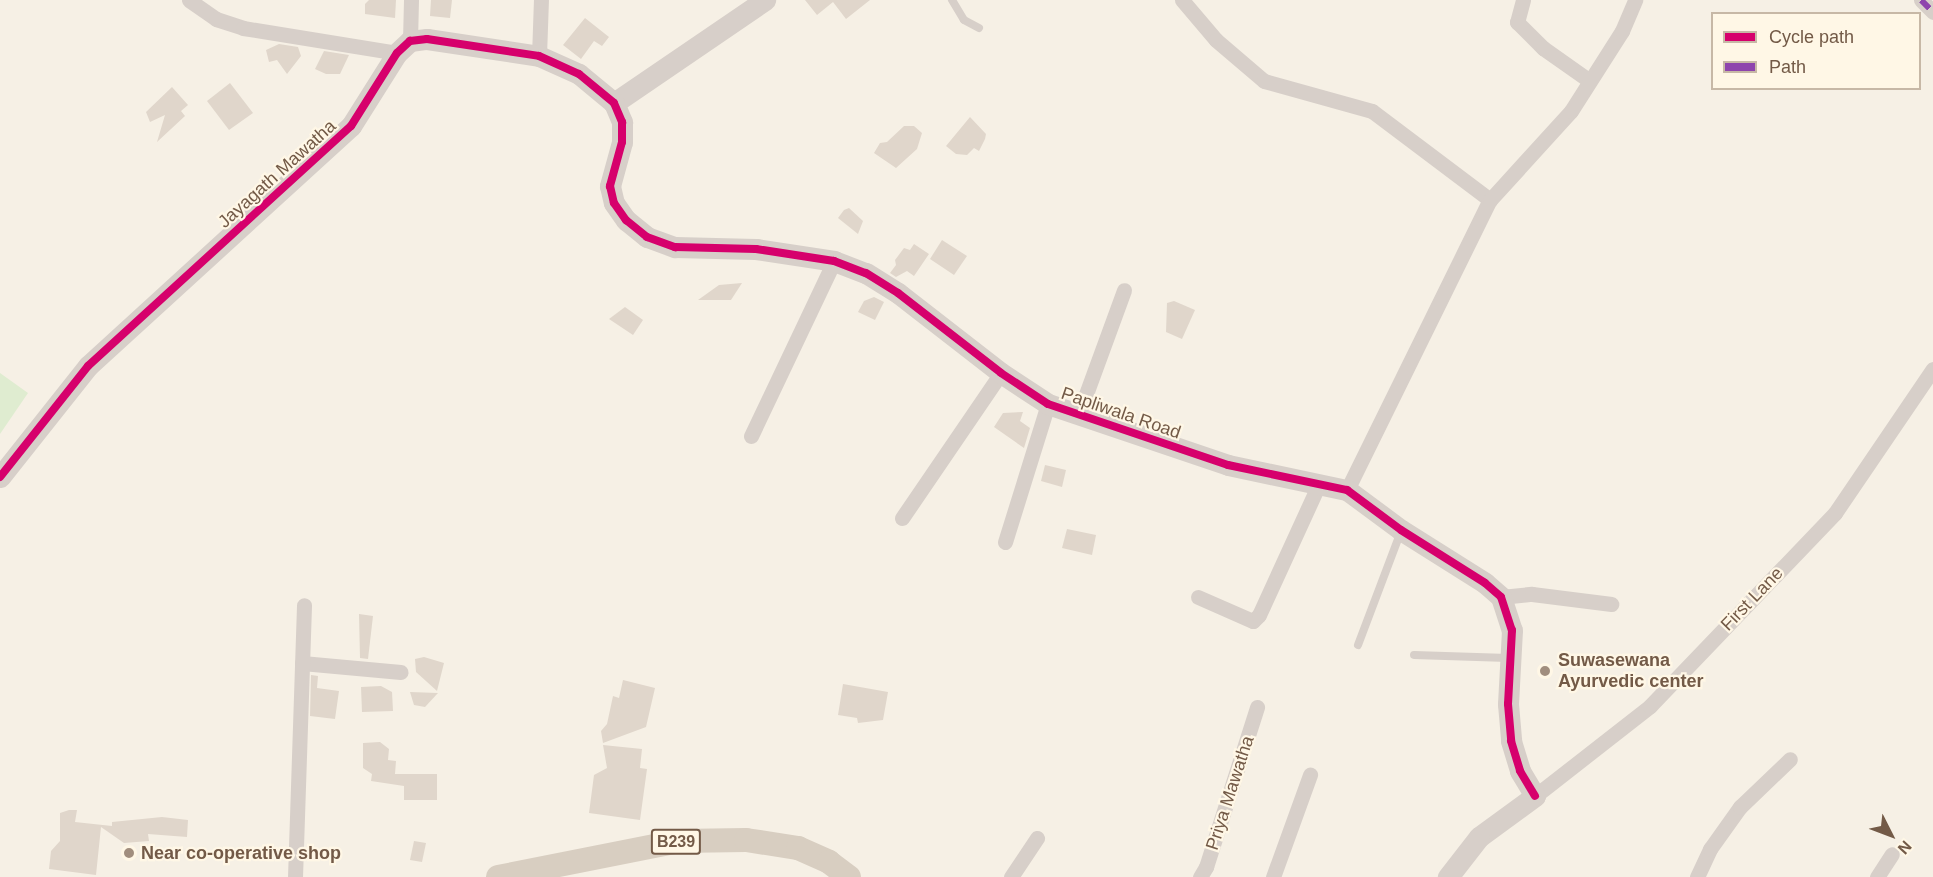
<!DOCTYPE html>
<style>
body{margin:0}
#map{position:relative;width:1933px;height:877px;overflow:hidden;background:#f6f0e5;font-family:Arial,sans-serif}
div>[style]{position:absolute}
.green>*{inset:0;background:#dfecd0}
.building>*{inset:0;background:#e0d6cb}
.lane>*{height:8px;margin:-4px;padding:0 4px;transform-origin:4px;border-radius:4px;background:#d7cfc9}
.street>*{height:15px;margin:-7.5px;padding:0 7.5px;transform-origin:7.5px;border-radius:7.5px;background:#d7cfc9}
.secondary>*{height:21px;margin:-10.5px;padding:0 10.5px;transform-origin:10.5px;border-radius:10.5px;background:#d7cfc9}
.primary>*{height:24px;margin:-12px;padding:0 12px;transform-origin:12px;border-radius:12px;background:#d8cec1}
.quiet>*{height:6px;margin-top:-3px;transform-origin:0;background:repeating-linear-gradient(90deg,#8e44ad 0 12px,transparent 0 18px)}
.cycleway>*{height:8px;margin:-4px;padding:0 4px;transform-origin:4px;border-radius:4px;background:#d6006c}
.dots>*{width:16px;height:16px;translate:-50% -50%;box-sizing:border-box;border:3px solid #fff7e6;border-radius:50%}
span{translate:-50% -50%;white-space:nowrap;text-align:center;line-height:1.15;-webkit-text-stroke:4.5px #fff7e6;paint-order:stroke}
.shield-label span{padding:2px 4px;background:#fff7e6;border:2px solid;border-radius:4px;-webkit-text-stroke-width:0}
.shield-label{font-size:16px;color:#735a47;font-weight:700}
.street-label{font-size:18px;color:#735a47}
.poi-label{font-size:18px;color:#735a47;font-weight:700}
.left{translate:0 -50%;text-align:left}
.legend{position:absolute;left:1711px;top:12px;width:210px;height:78px;box-sizing:border-box;background:#fff7e6;border:2px solid #c7b8a6;margin:0;padding:8px 10px;list-style:none;font-size:18px;color:#735a47}
.legend li{display:flex;align-items:center;gap:12px;height:30px}
.legend b{width:30px;border:2px solid #c7b8a6}
.north{position:absolute;left:1861px;top:805px;width:60px;height:60px;-webkit-text-stroke:4px #fff7e6;paint-order:stroke;rotate:132deg;font-size:16px;font-weight:700;line-height:24px;text-align:center;color:#735a47}
.north::after{content:'';display:block;margin:auto;width:21px;height:27px;background:#735a47;clip-path:polygon(50% 0,100% 100%,50% 72%,0 100%)}
</style>
<div id="map">
<div class="green">
<div style="clip-path:polygon(0 373px,28px 393px,0 434px)"></div>
</div>
<div class="building">
<div style="clip-path:polygon(369px 0,396px 0,395px 18px,365px 14px,365px 4px)"></div>
<div style="clip-path:polygon(431px 0,452px 0,450px 18px,430px 16px)"></div>
<div style="clip-path:polygon(805px 0,870px 0,846px 19px,833px 2px,817px 15px)"></div>
<div style="clip-path:polygon(585px 18px,609px 37px,602px 46px,594px 41px,581px 59px,563px 45px)"></div>
<div style="clip-path:polygon(279px 44px,298px 47px,301px 56px,287px 74px,277px 60px,269px 62px,266px 50px)"></div>
<div style="clip-path:polygon(324px 51px,349px 55px,340px 74px,326px 74px,315px 69px)"></div>
<div style="clip-path:polygon(230px 83px,253px 113px,229px 130px,207px 101px)"></div>
<div style="clip-path:polygon(172px 87px,188px 105px,181px 111px,185px 116px,157px 142px,165px 115px,150px 122px,146px 112px)"></div>
<div style="clip-path:polygon(970px 117px,986px 134px,985px 139px,979px 151px,974px 148px,967px 155px,956px 154px,946px 146px)"></div>
<div style="clip-path:polygon(904px 126px,914px 126px,922px 133px,917px 149px,896px 168px,874px 153px,880px 143px,887px 142px)"></div>
<div style="clip-path:polygon(849px 208px,863px 221px,858px 234px,838px 218px,844px 210px)"></div>
<div style="clip-path:polygon(942px 240px,967px 256px,954px 275px,930px 259px)"></div>
<div style="clip-path:polygon(914px 244px,929px 254px,914px 276px,907px 271px,896px 277px,890px 273px,896px 265px,895px 260px,904px 248px,910px 250px)"></div>
<div style="clip-path:polygon(742px 283px,731px 300px,698px 300px,719px 285px)"></div>
<div style="clip-path:polygon(874px 297px,884px 302px,875px 320px,858px 312px,864px 301px)"></div>
<div style="clip-path:polygon(1174px 301px,1195px 310px,1182px 339px,1166px 332px,1167px 303px)"></div>
<div style="clip-path:polygon(625px 307px,643px 320px,633px 335px,609px 319px)"></div>
<div style="clip-path:polygon(1023px 412px,1020px 421px,1030px 428px,1024px 448px,994px 427px,1003px 413px)"></div>
<div style="clip-path:polygon(1045px 465px,1066px 470px,1062px 487px,1041px 481px)"></div>
<div style="clip-path:polygon(1067px 529px,1096px 535px,1092px 555px,1062px 548px)"></div>
<div style="clip-path:polygon(359px 614px,373px 616px,368px 659px,360px 658px)"></div>
<div style="clip-path:polygon(424px 657px,444px 663px,437px 691px,416px 672px,415px 659px)"></div>
<div style="clip-path:polygon(311px 675px,318px 676px,317px 688px,339px 691px,335px 719px,310px 716px)"></div>
<div style="clip-path:polygon(623px 680px,655px 688px,646px 727px,603px 743px,601px 731px,607px 724px,613px 696px,619px 698px)"></div>
<div style="clip-path:polygon(843px 684px,888px 692px,883px 720px,858px 723px,857px 718px,838px 715px)"></div>
<div style="clip-path:polygon(381px 686px,392px 692px,393px 711px,362px 712px,361px 687px)"></div>
<div style="clip-path:polygon(410px 692px,438px 693px,425px 707px,414px 705px)"></div>
<div style="clip-path:polygon(380px 742px,389px 749px,388px 760px,396px 761px,395px 774px,437px 774px,437px 800px,404px 800px,404px 786px,371px 781px,372px 774px,363px 768px,363px 743px)"></div>
<div style="clip-path:polygon(603px 745px,642px 749px,640px 768px,647px 769px,640px 820px,589px 813px,594px 775px,607px 768px)"></div>
<div style="clip-path:polygon(69px 810px,77px 810px,75px 822px,112px 826px,112px 822px,162px 817px,188px 820px,187px 837px,148px 834px,149px 841px,124px 843px,101px 827px,96px 875px,49px 869px,51px 851px,60px 841px,60px 813px)"></div>
<div style="clip-path:polygon(414px 841px,426px 843px,422px 862px,410px 860px)"></div>
</div>
<div class="lane">
<div style="left:952px;top:0;width:23px;rotate:59deg"></div>
<div style="left:964px;top:20px;width:17px;rotate:28deg"></div>
<div style="left:1358px;top:645px;width:122px;rotate:-69.3deg"></div>
<div style="left:1414px;top:655px;width:94px;rotate:1.8deg"></div>
</div>
<div class="street">
<div style="left:189px;top:0;width:33px;rotate:35deg"></div>
<div style="left:216px;top:19px;width:28px;rotate:18deg"></div>
<div style="left:243px;top:28px;width:156px;rotate:9.2deg"></div>
<div style="left:1182px;top:0;width:52px;rotate:49.6deg"></div>
<div style="left:1216px;top:40px;width:63px;rotate:40.5deg"></div>
<div style="left:1264px;top:81px;width:112px;rotate:15.5deg"></div>
<div style="left:1372px;top:111px;width:148px;rotate:37deg"></div>
<div style="left:1523px;top:0;width:23px;rotate:105deg"></div>
<div style="left:1517px;top:22px;width:37px;rotate:45deg"></div>
<div style="left:1543px;top:48px;width:57px;rotate:35.1deg"></div>
<div style="left:1921px;top:0;width:17px;rotate:45deg"></div>
<div style="left:410px;top:41px;width:41px;rotate:-88.6deg"></div>
<div style="left:539px;top:56px;width:56px;rotate:-88deg"></div>
<div style="left:1078px;top:416px;width:134px;rotate:-69.9deg"></div>
<div style="left:751px;top:436px;width:194px;rotate:-64.6deg"></div>
<div style="left:1347px;top:490px;width:323px;rotate:-63.8deg"></div>
<div style="left:1490px;top:200px;width:120px;rotate:-47.7deg"></div>
<div style="left:1571px;top:111px;width:95px;rotate:-57.5deg"></div>
<div style="left:1622px;top:31px;width:34px;rotate:-67deg"></div>
<div style="left:902px;top:518px;width:176px;rotate:-55.7deg"></div>
<div style="left:1005px;top:542px;width:145px;rotate:-72.7deg"></div>
<div style="left:1198px;top:597px;width:60px;rotate:23.6deg"></div>
<div style="left:1253px;top:621px;width:8px;rotate:-45deg"></div>
<div style="left:1259px;top:615px;width:142px;rotate:-65.4deg"></div>
<div style="left:1501px;top:597px;width:31px;rotate:-6deg"></div>
<div style="left:1532px;top:594px;width:80px;rotate:7.2deg"></div>
<div style="left:302px;top:663px;width:99px;rotate:5.2deg"></div>
<div style="left:1535px;top:796px;width:146px;rotate:-38deg"></div>
<div style="left:1650px;top:706px;width:267px;rotate:-46.2deg"></div>
<div style="left:1835px;top:513px;width:174px;rotate:-55.8deg"></div>
<div style="left:295px;top:877px;width:272px;rotate:-88.1deg"></div>
<div style="left:1011px;top:877px;width:47px;rotate:-56.3deg"></div>
<div style="left:1200px;top:877px;width:12px;rotate:-59deg"></div>
<div style="left:1206px;top:867px;width:168px;rotate:-72.3deg"></div>
<div style="left:1273px;top:877px;width:109px;rotate:-70.1deg"></div>
<div style="left:1697px;top:877px;width:31px;rotate:-65deg"></div>
<div style="left:1710px;top:849px;width:52px;rotate:-54.5deg"></div>
<div style="left:1740px;top:807px;width:69px;rotate:-43.8deg"></div>
<div style="left:1877px;top:877px;width:27px;rotate:-57deg"></div>
</div>
<div class="secondary">
<div style="left:614px;top:103px;width:183px;rotate:-34.3deg"></div>
<div style="left:0;top:477px;width:142px;rotate:-51.6deg"></div>
<div style="left:88px;top:366px;width:356px;rotate:-42.4deg"></div>
<div style="left:351px;top:126px;width:86px;rotate:-57.8deg"></div>
<div style="left:397px;top:53px;width:18px;rotate:-43deg"></div>
<div style="left:410px;top:41px;width:17px;rotate:-7deg"></div>
<div style="left:427px;top:39px;width:113px;rotate:8.6deg"></div>
<div style="left:539px;top:56px;width:44px;rotate:24.2deg"></div>
<div style="left:579px;top:74px;width:45px;rotate:39.6deg"></div>
<div style="left:614px;top:103px;width:21px;rotate:67deg"></div>
<div style="left:622px;top:122px;width:20px;rotate:90deg"></div>
<div style="left:622px;top:142px;width:46px;rotate:105.3deg"></div>
<div style="left:610px;top:186px;width:17px;rotate:77deg"></div>
<div style="left:614px;top:203px;width:21px;rotate:55deg"></div>
<div style="left:626px;top:220px;width:27px;rotate:39deg"></div>
<div style="left:647px;top:237px;width:30px;rotate:20deg"></div>
<div style="left:675px;top:247px;width:81px;rotate:1.4deg"></div>
<div style="left:756px;top:249px;width:79px;rotate:8.7deg"></div>
<div style="left:834px;top:261px;width:34px;rotate:21deg"></div>
<div style="left:866px;top:273px;width:38px;rotate:32deg"></div>
<div style="left:898px;top:293px;width:130px;rotate:37.8deg"></div>
<div style="left:1001px;top:373px;width:56px;rotate:33.4deg"></div>
<div style="left:1048px;top:404px;width:190px;rotate:18.7deg"></div>
<div style="left:1228px;top:465px;width:122px;rotate:11.9deg"></div>
<div style="left:1347px;top:490px;width:67px;rotate:36.5deg"></div>
<div style="left:1401px;top:530px;width:99px;rotate:32.2deg"></div>
<div style="left:1485px;top:583px;width:21px;rotate:41deg"></div>
<div style="left:1501px;top:597px;width:35px;rotate:72deg"></div>
<div style="left:1512px;top:630px;width:74px;rotate:93.1deg"></div>
<div style="left:1508px;top:704px;width:37px;rotate:85deg"></div>
<div style="left:1511px;top:741px;width:31px;rotate:73deg"></div>
<div style="left:1520px;top:771px;width:29px;rotate:59deg"></div>
<div style="left:1535px;top:796px;width:69px;rotate:143.8deg"></div>
<div style="left:1479px;top:837px;width:51px;rotate:127.8deg"></div>
</div>
<div class="primary">
<div style="left:498px;top:877px;width:185px;rotate:-11.2deg"></div>
<div style="left:679px;top:841px;width:67px;rotate:-0.9deg"></div>
<div style="left:746px;top:840px;width:53px;rotate:8.7deg"></div>
<div style="left:798px;top:848px;width:34px;rotate:24deg"></div>
<div style="left:829px;top:862px;width:25px;rotate:37deg"></div>
</div>
<div class="quiet">
<div style="left:1921px;top:0;width:17px;rotate:45deg"></div>
</div>
<div class="cycleway">
<div style="left:0;top:477px;width:142px;rotate:-51.6deg"></div>
<div style="left:88px;top:366px;width:356px;rotate:-42.4deg"></div>
<div style="left:351px;top:126px;width:86px;rotate:-57.8deg"></div>
<div style="left:397px;top:53px;width:18px;rotate:-43deg"></div>
<div style="left:410px;top:41px;width:17px;rotate:-7deg"></div>
<div style="left:427px;top:39px;width:113px;rotate:8.6deg"></div>
<div style="left:539px;top:56px;width:44px;rotate:24.2deg"></div>
<div style="left:579px;top:74px;width:45px;rotate:39.6deg"></div>
<div style="left:614px;top:103px;width:21px;rotate:67deg"></div>
<div style="left:622px;top:122px;width:20px;rotate:90deg"></div>
<div style="left:622px;top:142px;width:46px;rotate:105.3deg"></div>
<div style="left:610px;top:186px;width:17px;rotate:77deg"></div>
<div style="left:614px;top:203px;width:21px;rotate:55deg"></div>
<div style="left:626px;top:220px;width:27px;rotate:39deg"></div>
<div style="left:647px;top:237px;width:30px;rotate:20deg"></div>
<div style="left:675px;top:247px;width:81px;rotate:1.4deg"></div>
<div style="left:756px;top:249px;width:79px;rotate:8.7deg"></div>
<div style="left:834px;top:261px;width:34px;rotate:21deg"></div>
<div style="left:866px;top:273px;width:38px;rotate:32deg"></div>
<div style="left:898px;top:293px;width:130px;rotate:37.8deg"></div>
<div style="left:1001px;top:373px;width:56px;rotate:33.4deg"></div>
<div style="left:1048px;top:404px;width:190px;rotate:18.7deg"></div>
<div style="left:1228px;top:465px;width:122px;rotate:11.9deg"></div>
<div style="left:1347px;top:490px;width:67px;rotate:36.5deg"></div>
<div style="left:1401px;top:530px;width:99px;rotate:32.2deg"></div>
<div style="left:1485px;top:583px;width:21px;rotate:41deg"></div>
<div style="left:1501px;top:597px;width:35px;rotate:72deg"></div>
<div style="left:1512px;top:630px;width:74px;rotate:93.1deg"></div>
<div style="left:1508px;top:704px;width:37px;rotate:85deg"></div>
<div style="left:1511px;top:741px;width:31px;rotate:73deg"></div>
<div style="left:1520px;top:771px;width:29px;rotate:59deg"></div>
</div>
<div class="dots">
<div style="left:1545px;top:671px;background:#a18e7e"></div>
<div style="left:129px;top:853px;background:#a18e7e"></div>
</div>
<div class="shield-label">
<span style="left:676px;top:842px">B239</span>
</div>
<div class="street-label">
<span style="left:277px;top:174px;rotate:-42deg">Jayagath Mawatha</span>
<span style="left:1121px;top:413px;rotate:19deg">Papliwala Road</span>
<span style="left:1752px;top:599px;rotate:-46deg">First Lane</span>
<span style="left:1230px;top:793px;rotate:-72deg">Priya Mawatha</span>
</div>
<div class="poi-label">
<span class="left" style="left:1558px;top:671px">Suwasewana<br>Ayurvedic center</span>
<span class="left" style="left:141px;top:853px">Near co-operative shop</span>
</div>
<ul class="legend">
<li><b style="height:8px;background:#d6006c"></b>Cycle path</li>
<li><b style="height:8px;background:#8e44ad"></b>Path</li>
</ul>
<div class="north">N</div>
</div>
